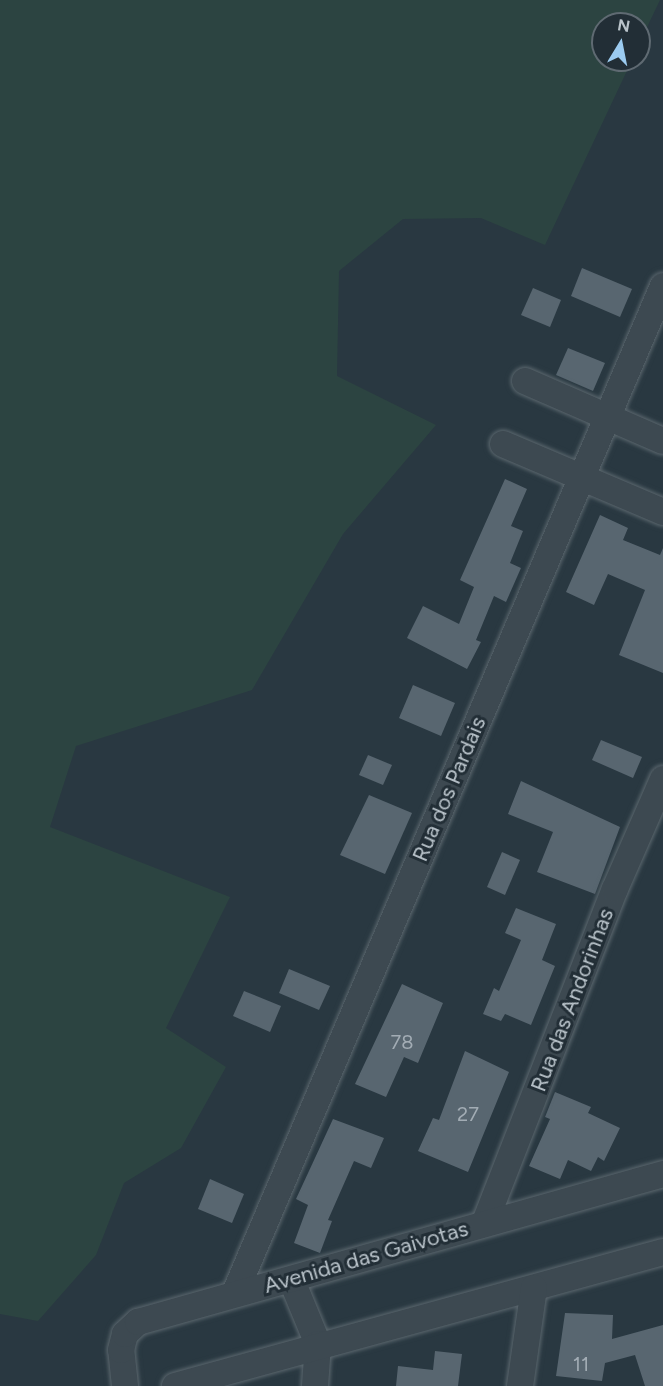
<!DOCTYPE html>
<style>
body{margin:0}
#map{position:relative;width:663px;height:1386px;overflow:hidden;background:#293841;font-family:Figtree,sans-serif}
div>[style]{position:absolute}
.green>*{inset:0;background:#2c4441}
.building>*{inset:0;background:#586670}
.roads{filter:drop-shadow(0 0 2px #5b676e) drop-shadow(0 0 2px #5b676e)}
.minor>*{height:26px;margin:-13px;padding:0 13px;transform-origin:13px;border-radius:13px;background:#3d4951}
span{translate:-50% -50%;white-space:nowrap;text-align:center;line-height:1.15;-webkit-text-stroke:6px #222e36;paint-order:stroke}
.number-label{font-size:20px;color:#a2acb4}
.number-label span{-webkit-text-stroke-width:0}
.street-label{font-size:22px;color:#bac4cb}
.north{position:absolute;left:591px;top:12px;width:60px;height:60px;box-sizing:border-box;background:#222e36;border:2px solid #5f6a72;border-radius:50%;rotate:10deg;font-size:16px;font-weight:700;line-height:24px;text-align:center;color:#bac4cb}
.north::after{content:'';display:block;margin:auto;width:21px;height:27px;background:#9bcbf0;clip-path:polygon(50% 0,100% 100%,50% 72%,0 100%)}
</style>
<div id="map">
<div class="green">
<div style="clip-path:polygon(0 0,660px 0,639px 44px,639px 24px,603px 24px,603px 60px,632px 60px,545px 245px,481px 218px,403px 219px,339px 271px,337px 376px,436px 425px,343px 534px,252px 690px,76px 746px,50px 827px,230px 897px,166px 1028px,226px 1067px,181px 1148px,124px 1183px,96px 1255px,38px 1321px,0 1314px)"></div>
</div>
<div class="building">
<div style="clip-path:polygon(582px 268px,632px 289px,620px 317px,571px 296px)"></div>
<div style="clip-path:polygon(533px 288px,561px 300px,550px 327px,521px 315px)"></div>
<div style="clip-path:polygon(568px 348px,605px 363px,593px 391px,556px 375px)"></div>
<div style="clip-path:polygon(505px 479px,527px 489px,511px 526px,523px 531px,510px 563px,521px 568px,506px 602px,494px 596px,476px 640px,481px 642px,467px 669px,407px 638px,423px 606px,459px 624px,474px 587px,460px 580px)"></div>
<div style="clip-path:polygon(600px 515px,628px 528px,623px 540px,660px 555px,663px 548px,663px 673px,619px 655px,645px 590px,608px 574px,594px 605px,566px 592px)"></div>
<div style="clip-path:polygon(413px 685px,455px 703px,441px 736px,399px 718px)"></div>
<div style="clip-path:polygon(601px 740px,642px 757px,633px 778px,592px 760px)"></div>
<div style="clip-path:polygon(368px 755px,392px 765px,383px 785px,359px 775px)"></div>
<div style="clip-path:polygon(521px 781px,620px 827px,595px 894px,537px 872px,553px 832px,508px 814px)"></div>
<div style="clip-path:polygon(369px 795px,412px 813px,385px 874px,340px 855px)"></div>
<div style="clip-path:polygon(502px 852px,520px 860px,505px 895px,487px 887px)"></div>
<div style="clip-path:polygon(516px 908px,556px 924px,542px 960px,555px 966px,531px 1025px,505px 1014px,501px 1021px,483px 1014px,494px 988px,499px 991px,521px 940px,505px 933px)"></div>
<div style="clip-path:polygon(289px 969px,330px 986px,319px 1010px,279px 993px)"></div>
<div style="clip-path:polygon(402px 984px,443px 1003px,418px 1063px,404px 1057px,386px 1097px,355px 1084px)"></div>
<div style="clip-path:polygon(244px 991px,281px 1006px,270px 1032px,233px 1016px)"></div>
<div style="clip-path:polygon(465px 1051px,509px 1072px,468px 1172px,418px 1151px,433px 1118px,439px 1120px)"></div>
<div style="clip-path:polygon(555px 1092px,591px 1107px,588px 1113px,620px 1128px,604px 1161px,598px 1157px,591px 1171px,568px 1160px,560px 1179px,529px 1166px,550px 1119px,545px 1117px)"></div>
<div style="clip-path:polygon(333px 1119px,384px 1138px,371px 1168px,354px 1161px,328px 1220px,332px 1221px,320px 1253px,294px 1243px,308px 1205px,296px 1199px)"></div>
<div style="clip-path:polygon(210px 1179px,244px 1194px,232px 1223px,198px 1209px)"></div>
<div style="clip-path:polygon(565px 1313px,613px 1315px,612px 1339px,663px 1325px,663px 1386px,645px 1386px,635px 1355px,605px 1363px,602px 1381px,556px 1376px)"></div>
<div style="clip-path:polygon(435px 1351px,462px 1354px,458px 1386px,396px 1386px,398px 1366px,433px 1370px)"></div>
</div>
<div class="roads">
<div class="minor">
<div style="left:525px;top:381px;width:150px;rotate:23.5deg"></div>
<div style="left:503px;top:444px;width:174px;rotate:23deg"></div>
<div style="left:485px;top:1222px;width:357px;rotate:-68.7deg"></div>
<div style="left:615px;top:889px;width:120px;rotate:-66.4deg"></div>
<div style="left:292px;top:1281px;width:68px;rotate:67.6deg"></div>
<div style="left:318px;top:1344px;width:42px;rotate:94.1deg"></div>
<div style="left:235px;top:1293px;width:1094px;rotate:-66.97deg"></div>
<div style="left:125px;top:1386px;width:36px;rotate:-96deg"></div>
<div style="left:121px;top:1350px;width:16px;rotate:-76deg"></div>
<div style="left:125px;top:1334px;width:18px;rotate:-43deg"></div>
<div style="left:138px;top:1322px;width:545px;rotate:-15.74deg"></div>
<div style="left:175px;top:1386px;width:506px;rotate:-15.35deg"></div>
<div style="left:520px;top:1386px;width:99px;rotate:-81.9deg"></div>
</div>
</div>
<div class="number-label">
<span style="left:402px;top:1042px">78</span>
<span style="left:468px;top:1114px">27</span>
<span style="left:581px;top:1364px">11</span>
</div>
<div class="street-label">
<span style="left:449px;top:789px;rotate:-67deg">Rua dos Pardais</span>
<span style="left:572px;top:1000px;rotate:-69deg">Rua das Andorinhas</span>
<span style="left:366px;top:1257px;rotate:-16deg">Avenida das Gaivotas</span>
</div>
<div class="north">N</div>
</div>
